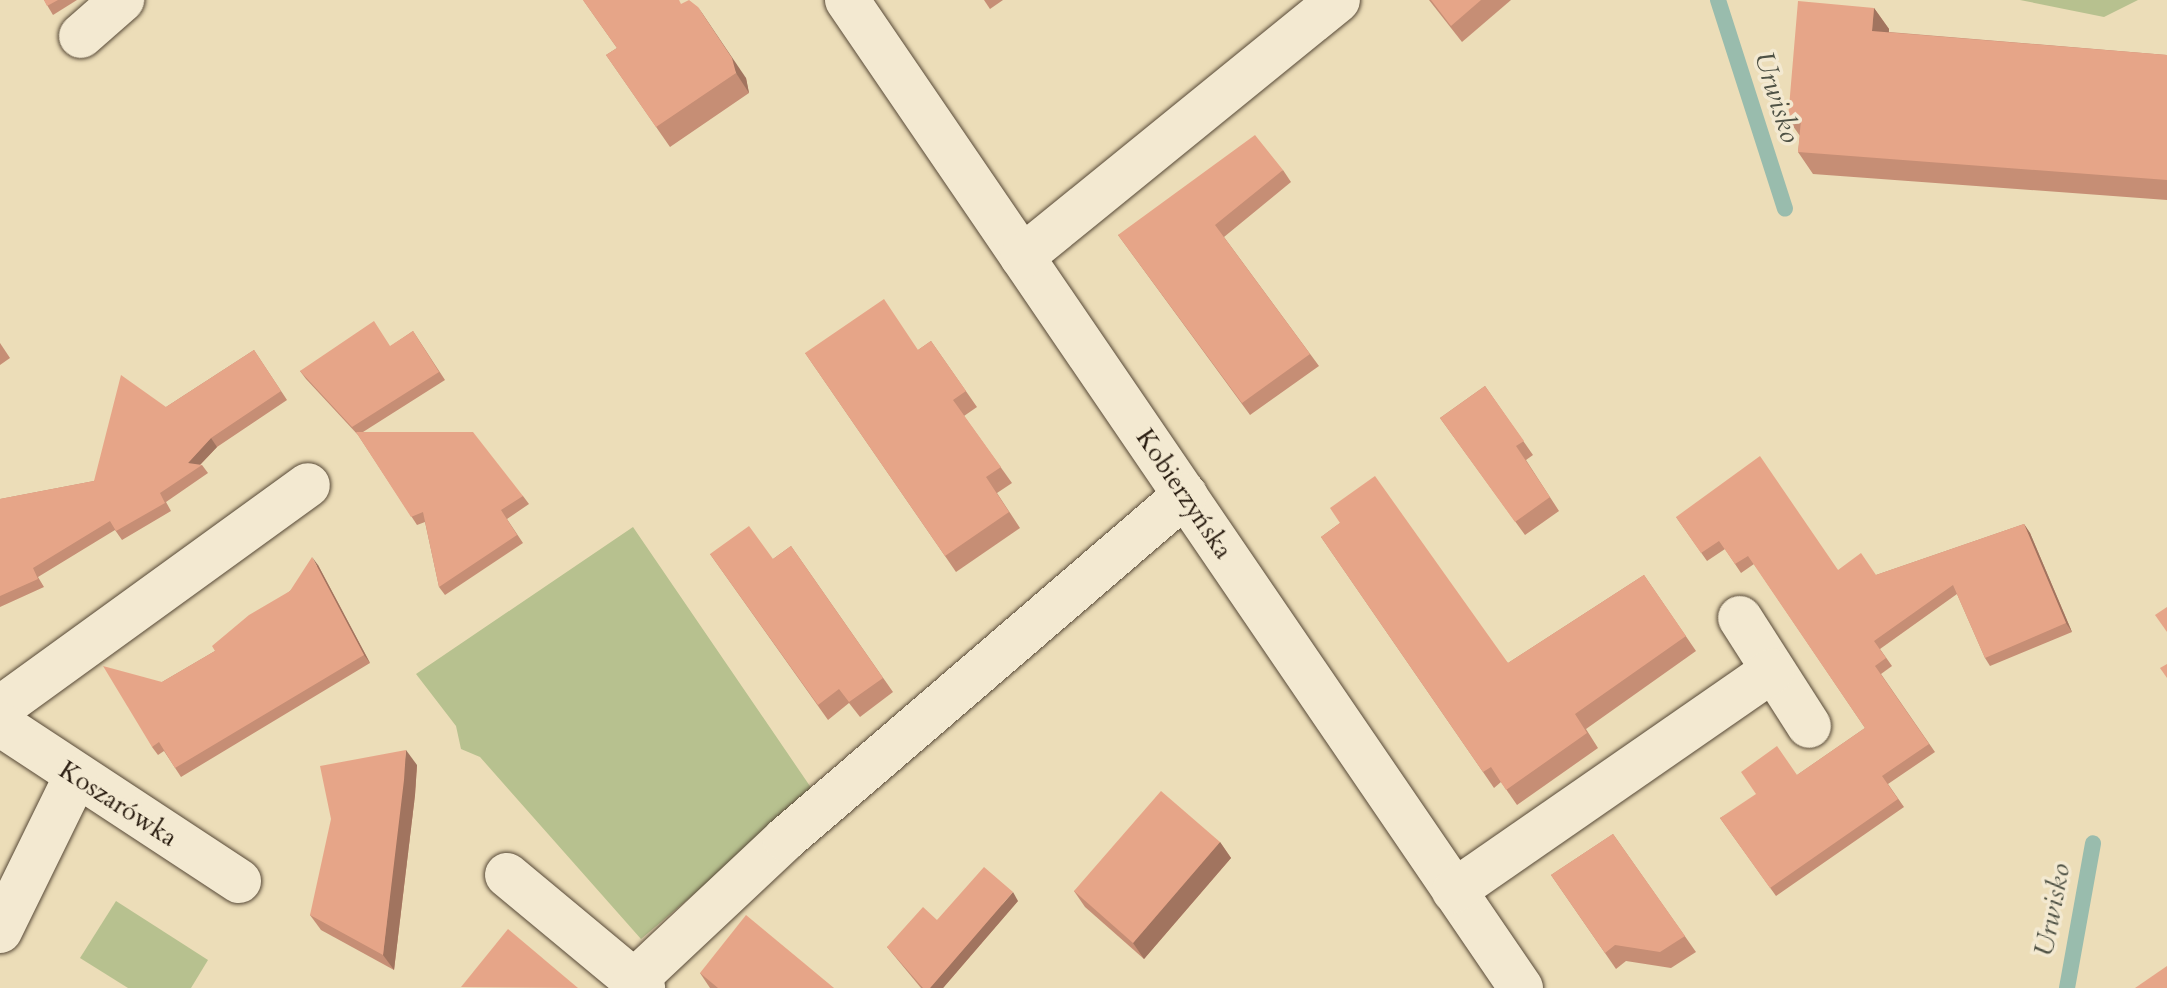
<!DOCTYPE html>
<meta charset="utf-8">
<style>
body{margin:0}
#map{position:relative;width:2167px;height:988px;overflow:hidden;background:#ecddb8;font-family:Cardo,serif}
div>[style]{position:absolute}
.green>*{inset:0;background:#b7c18f}
.stream>*{height:16px;margin:-8px;padding:0 8px;transform-origin:8px;border-radius:8px;background:#99bcad}
.roads{filter:drop-shadow(0 0 2px #574937) drop-shadow(0 0 2px #574937)}
.minor>*{height:44px;margin:-22px;padding:0 22px;transform-origin:22px;border-radius:22px;background:#f3e9d1}
.wall>*{inset:0;background:#c68e75}
.shaded-wall>*{inset:0;background:#a1745f}
.building>*{inset:0;background:#e6a588}
span{translate:-50% -50%;white-space:nowrap;text-align:center;line-height:1.15;-webkit-text-stroke:7px #f3e9d1;paint-order:stroke}
.street-label{font-size:26px;color:#25180c}
.water-label{font-size:28px;color:#4e5144;font-style:italic}
</style>
<div id="map">
<div class="green">
<div style="clip-path:polygon(2020px 0,2138px 0,2104px 17px)"></div>
<div style="clip-path:polygon(633px 527px,814px 792px,641px 939px,480px 757px,461px 749px,456px 726px,416px 674px)"></div>
<div style="clip-path:polygon(116px 901px,208px 960px,191px 988px,128px 988px,80px 958px)"></div>
</div>
<div class="stream">
<div style="left:1718px;top:0;width:219px;rotate:72.2deg"></div>
<div style="left:2067px;top:988px;width:147px;rotate:-79.8deg"></div>
</div>
<div class="roads">
<div class="minor">
<div style="left:847px;top:0;width:1196px;rotate:55.7deg"></div>
<div style="left:81px;top:36px;width:55px;rotate:-41.3deg"></div>
<div style="left:1022px;top:257px;width:407px;rotate:-39.1deg"></div>
<div style="left:1740px;top:618px;width:128px;rotate:57.4deg"></div>
<div style="left:0;top:708px;width:380px;rotate:-35.9deg"></div>
<div style="left:0;top:724px;width:286px;rotate:33.3deg"></div>
<div style="left:507px;top:875px;width:177px;rotate:39.7deg"></div>
<div style="left:1454px;top:891px;width:387px;rotate:-34.7deg"></div>
<div style="left:0;top:931px;width:170px;rotate:-63.9deg"></div>
<div style="left:634px;top:981px;width:207px;rotate:-43.2deg"></div>
<div style="left:785px;top:839px;width:528px;rotate:-40.7deg"></div>
</div>
</div>
<div class="wall">
<div style="clip-path:polygon(44px 0,77px 0,53px 15px)"></div>
<div style="clip-path:polygon(583px 0,746px 78px,749px 93px,670px 147px,606px 55px,617px 48px)"></div>
<div style="clip-path:polygon(984px 0,1003px 0,990px 9px)"></div>
<div style="clip-path:polygon(1429px 0,1511px 0,1462px 42px)"></div>
<div style="clip-path:polygon(1874px 8px,1889px 29px,1889px 32px,2167px 55px,2167px 200px,1813px 174px,1798px 152px,1800px 136px,1788px 119px)"></div>
<div style="clip-path:polygon(1283px 170px,1291px 182px,1224px 237px,1319px 366px,1250px 415px,1118px 235px)"></div>
<div style="clip-path:polygon(413px 331px,445px 380px,363px 432px,523px 496px,529px 504px,507px 519px,523px 543px,445px 595px,439px 587px,425px 522px,417px 525px,358px 435px,306px 379px,300px 371px,391px 346px)"></div>
<div style="clip-path:polygon(931px 341px,977px 407px,964px 416px,1012px 483px,997px 493px,1020px 528px,956px 572px,805px 353px,918px 350px)"></div>
<div style="clip-path:polygon(0 343px,10px 358px,0 365px)"></div>
<div style="clip-path:polygon(254px 350px,287px 400px,217px 447px,200px 465px,202px 465px,208px 473px,166px 502px,171px 511px,122px 540px,115px 530px,38px 577px,44px 587px,0 607px,0 499px,94px 481px,166px 407px)"></div>
<div style="clip-path:polygon(1485px 386px,1533px 455px,1526px 460px,1559px 511px,1525px 535px,1440px 418px)"></div>
<div style="clip-path:polygon(1676px 517px,1838px 570px,1876px 575px,2024px 524px,2030px 533px,2072px 632px,1990px 666px,1985px 658px,1957px 594px,1880px 649px,1892px 666px,1881px 674px,1935px 752px,1888px 784px,1904px 807px,1776px 896px,1720px 818px,1797px 775px,1865px 728px,1754px 564px,1741px 573px,1725px 549px,1707px 561px)"></div>
<div style="clip-path:polygon(1340px 523px,1508px 663px,1644px 575px,1696px 651px,1586px 729px,1598px 748px,1517px 805px,1501px 782px,1494px 788px,1321px 537px)"></div>
<div style="clip-path:polygon(791px 546px,893px 692px,860px 717px,849px 703px,828px 720px,710px 554px,773px 559px)"></div>
<div style="clip-path:polygon(318px 565px,370px 663px,181px 777px,164px 751px,158px 755px,152px 747px,162px 682px,215px 651px,290px 591px)"></div>
<div style="clip-path:polygon(417px 765px,415px 795px,394px 970px,321px 930px,310px 915px)"></div>
<div style="clip-path:polygon(1613px 834px,1696px 952px,1671px 968px,1626px 961px,1616px 969px,1551px 875px)"></div>
<div style="clip-path:polygon(1220px 842px,1231px 858px,1144px 959px,1085px 907px,1074px 891px)"></div>
<div style="clip-path:polygon(1018px 901px,943px 988px,921px 988px,887px 947px,937px 920px)"></div>
<div style="clip-path:polygon(700px 973px,834px 988px,710px 988px)"></div>
</div>
<div class="shaded-wall">
<div style="clip-path:polygon(698px 7px,746px 78px,749px 93px,736px 73px)"></div>
<div style="clip-path:polygon(1874px 8px,1889px 29px,1887px 52px,1872px 31px)"></div>
<div style="clip-path:polygon(211px 438px,217px 447px,197px 468px,188px 463px)"></div>
<div style="clip-path:polygon(2024px 524px,2030px 533px,2072px 632px,2066px 623px)"></div>
<div style="clip-path:polygon(312px 557px,318px 565px,370px 663px,364px 655px)"></div>
<div style="clip-path:polygon(406px 750px,417px 765px,415px 795px,394px 970px,383px 955px)"></div>
<div style="clip-path:polygon(1220px 842px,1231px 858px,1144px 959px,1133px 943px)"></div>
<div style="clip-path:polygon(1013px 892px,1018px 901px,943px 988px,930px 988px)"></div>
</div>
<div class="building">
<div style="clip-path:polygon(44px 0,58px 0,47px 6px)"></div>
<div style="clip-path:polygon(583px 0,679px 0,681px 4px,689px 0,698px 7px,732px 58px,736px 73px,656px 127px,606px 55px,617px 48px)"></div>
<div style="clip-path:polygon(1431px 0,1481px 0,1451px 26px)"></div>
<div style="clip-path:polygon(1798px 1px,1874px 8px,1872px 31px,2167px 55px,2167px 180px,1798px 152px,1801px 120px,1788px 119px)"></div>
<div style="clip-path:polygon(1255px 135px,1283px 170px,1215px 225px,1310px 354px,1242px 403px,1118px 235px)"></div>
<div style="clip-path:polygon(884px 299px,918px 350px,931px 341px,966px 391px,953px 400px,1001px 467px,986px 477px,1009px 512px,945px 556px,805px 353px)"></div>
<div style="clip-path:polygon(374px 321px,390px 346px,413px 331px,439px 372px,352px 427px,300px 371px)"></div>
<div style="clip-path:polygon(254px 350px,281px 391px,211px 438px,188px 463px,202px 465px,160px 493px,165px 503px,116px 531px,110px 521px,33px 568px,38px 579px,0 596px,0 499px,94px 481px,121px 375px,166px 407px)"></div>
<div style="clip-path:polygon(1485px 386px,1524px 441px,1516px 446px,1550px 497px,1515px 522px,1440px 418px)"></div>
<div style="clip-path:polygon(356px 432px,473px 432px,523px 496px,501px 510px,517px 535px,439px 587px,423px 512px,411px 517px)"></div>
<div style="clip-path:polygon(1760px 456px,1838px 570px,1861px 553px,1876px 575px,2024px 524px,2066px 623px,1985px 658px,1953px 585px,1874px 641px,1886px 658px,1875px 666px,1929px 744px,1882px 776px,1898px 799px,1770px 888px,1720px 818px,1756px 794px,1741px 772px,1777px 746px,1797px 775px,1865px 728px,1748px 556px,1735px 564px,1719px 541px,1701px 553px,1676px 517px)"></div>
<div style="clip-path:polygon(1375px 476px,1508px 663px,1644px 575px,1686px 636px,1575px 714px,1587px 733px,1506px 790px,1491px 767px,1483px 772px,1321px 537px,1340px 523px,1330px 508px)"></div>
<div style="clip-path:polygon(749px 526px,773px 559px,791px 546px,883px 678px,849px 702px,839px 689px,818px 705px,710px 554px)"></div>
<div style="clip-path:polygon(312px 557px,364px 655px,175px 768px,159px 742px,152px 747px,103px 666px,162px 682px,215px 651px,212px 646px,249px 615px,290px 591px)"></div>
<div style="clip-path:polygon(2167px 607px,2167px 632px,2155px 615px)"></div>
<div style="clip-path:polygon(2167px 664px,2167px 678px,2160px 668px)"></div>
<div style="clip-path:polygon(406px 750px,404px 780px,383px 955px,310px 915px,331px 819px,320px 766px)"></div>
<div style="clip-path:polygon(1161px 791px,1220px 842px,1133px 943px,1074px 891px)"></div>
<div style="clip-path:polygon(1613px 834px,1685px 936px,1660px 952px,1615px 945px,1605px 953px,1551px 875px)"></div>
<div style="clip-path:polygon(984px 867px,1013px 892px,930px 988px,923px 988px,887px 947px,923px 907px,937px 920px)"></div>
<div style="clip-path:polygon(746px 915px,834px 988px,718px 988px,700px 973px)"></div>
<div style="clip-path:polygon(508px 929px,578px 988px,461px 987px)"></div>
<div style="clip-path:polygon(2167px 966px,2167px 988px,2135px 988px)"></div>
</div>
<div class="street-label">
<span style="left:1184px;top:494px;rotate:56deg">Kobierzyńska</span>
<span style="left:118px;top:804px;rotate:33deg">Koszarówka</span>
</div>
<div class="water-label">
<span style="left:1777px;top:97px;rotate:72deg">Urwisko</span>
<span style="left:2052px;top:910px;rotate:-79deg">Urwisko</span>
</div>
</div>
